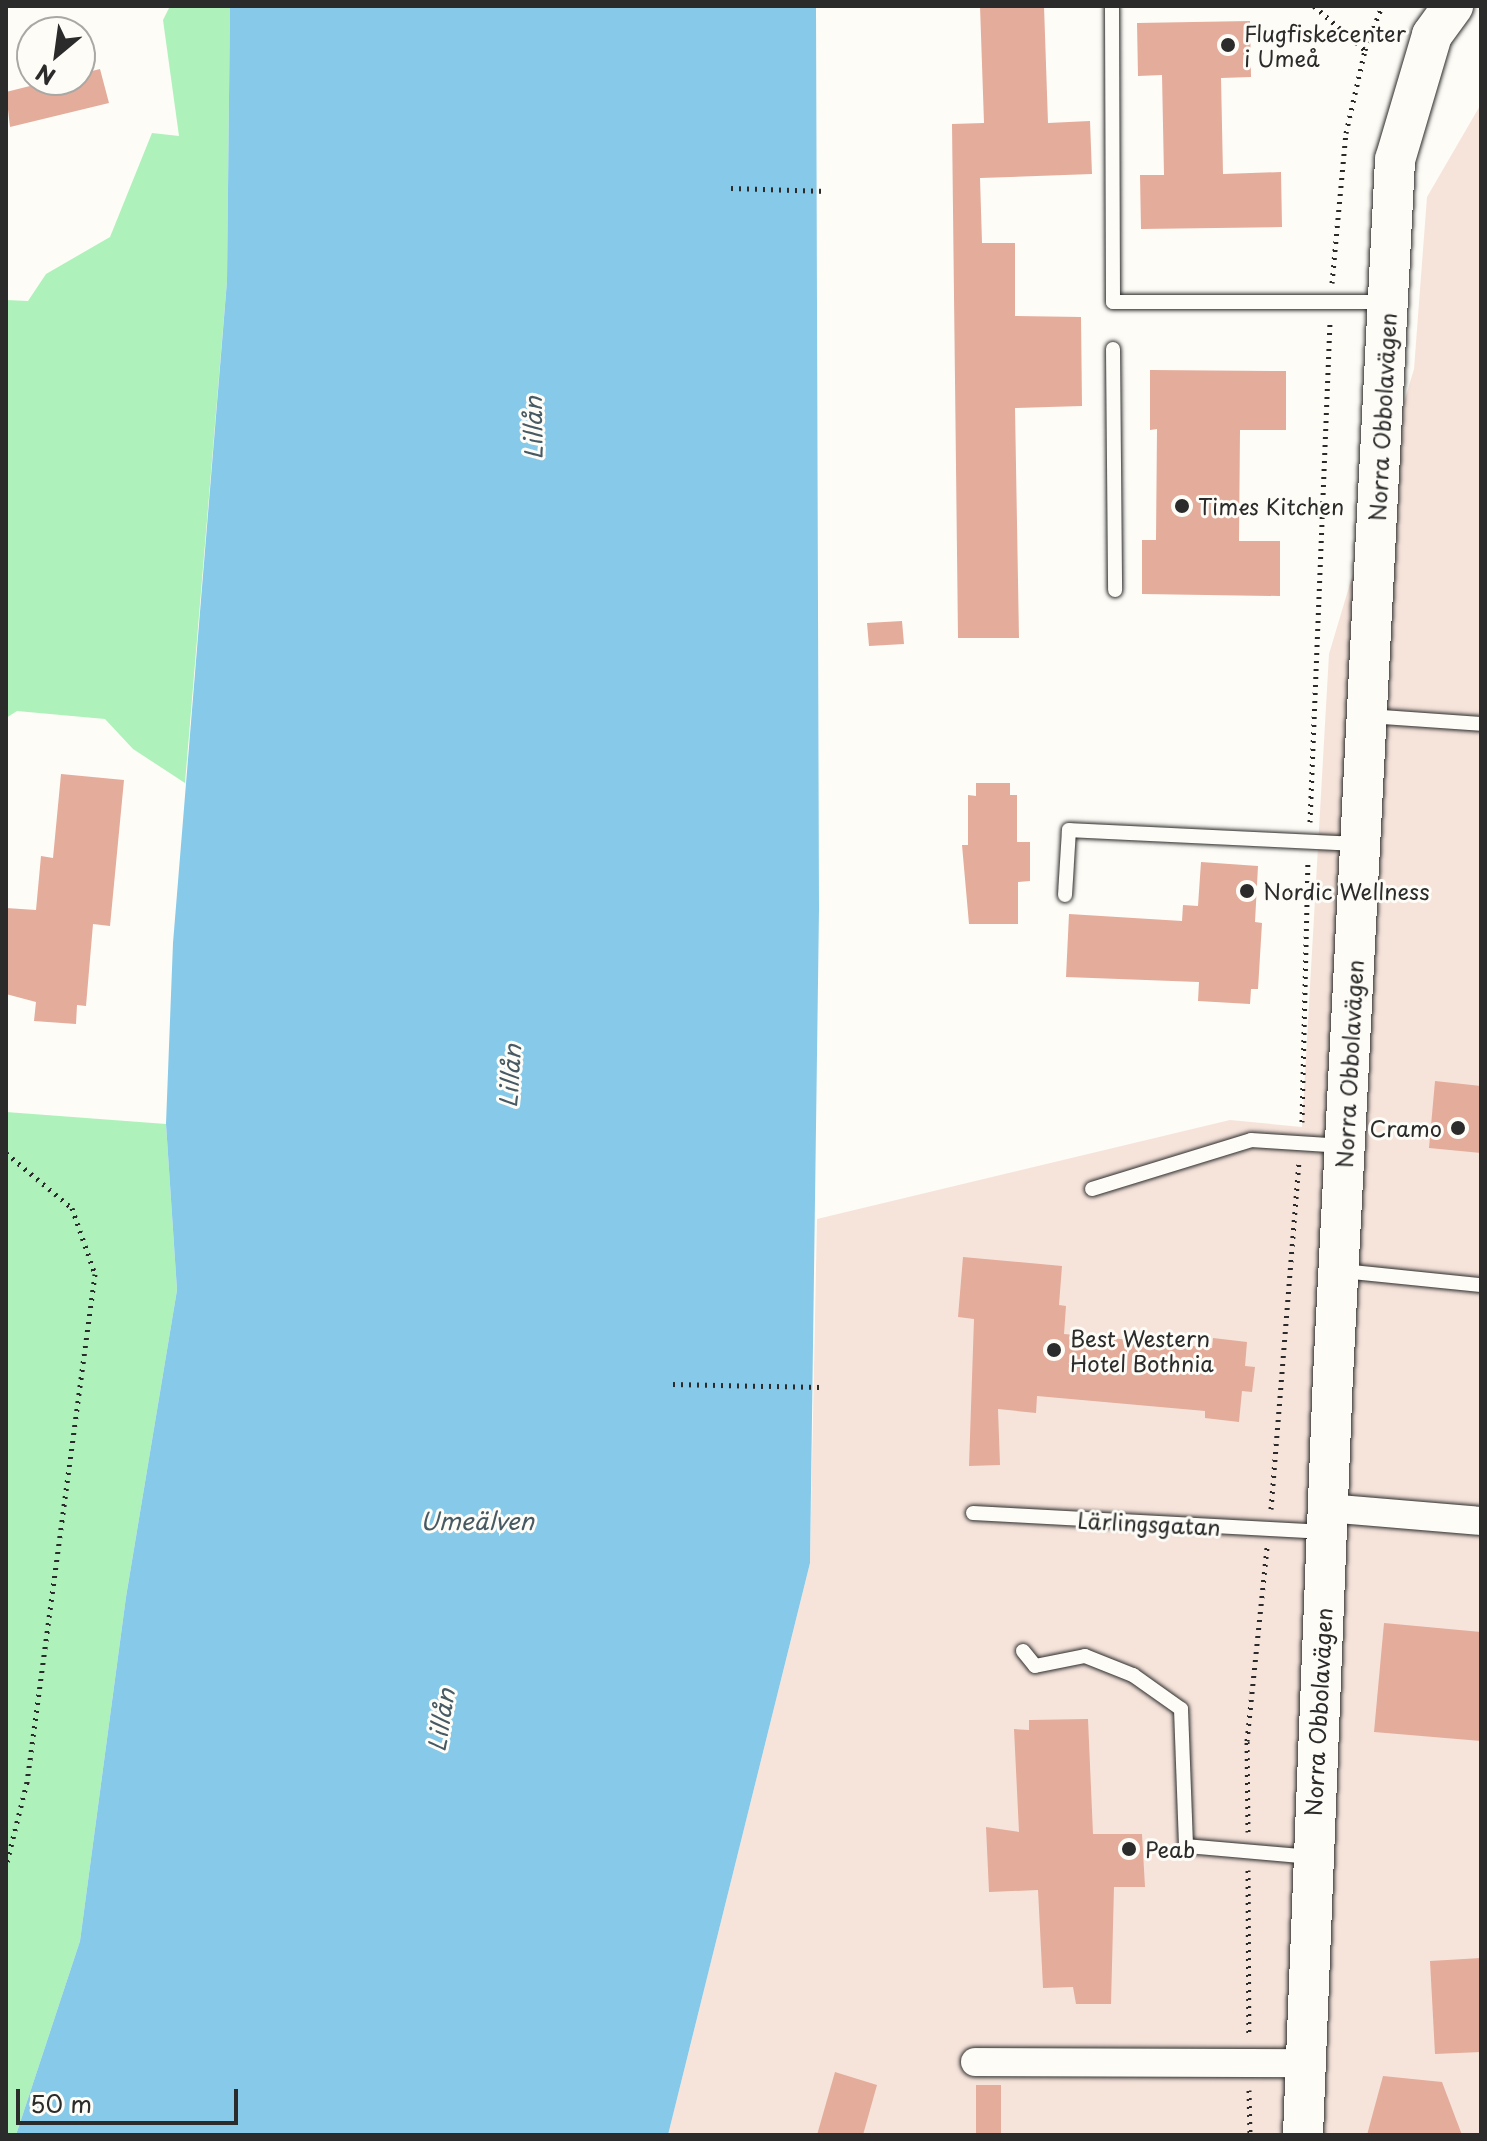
<!DOCTYPE html>
<meta charset="utf-8">
<style>
body{margin:0}
#map{position:relative;width:1487px;height:2141px;overflow:hidden;background:#fdfcf7;font-family:"Playpen Sans",sans-serif}
div>[style]{position:absolute}
.built>*{inset:0;background:#f6e4db}
.green>*{inset:0;background:#aff1ba}
.water>*{inset:0;background:#87c9e8}
.building>*{inset:0;background:#e4ac9b}
.path>*{height:5px;margin-top:-2.5px;transform-origin:0;background:repeating-linear-gradient(90deg,#2b2b2b 0 2px,transparent 0 8px)}
.roads{filter:drop-shadow(0 0 2px #2b2b2b) drop-shadow(0 0 2px #2b2b2b)}
.lane>*{height:14px;margin:-7px;padding:0 7px;transform-origin:7px;border-radius:7px;background:#fdfcf7}
.street>*{height:28px;margin:-14px;padding:0 14px;transform-origin:14px;border-radius:14px;background:#fdfcf7}
.secondary>*{height:40px;margin:-20px;padding:0 20px;transform-origin:20px;border-radius:20px;background:#fdfcf7}
.dots>*{width:22px;height:22px;translate:-50% -50%;box-sizing:border-box;border:4px solid #fdfcf7;border-radius:50%}
span{translate:-50% -50%;white-space:nowrap;text-align:center;line-height:1.15;-webkit-text-stroke:6px #fdfcf7;paint-order:stroke}
.poi-label{font-size:22px;color:#2b2b2b}
.left{translate:0 -50%;text-align:left}
.right{translate:-100% -50%;text-align:right}
.street-label{font-size:22px;color:#2b2b2b}
.water-label{font-size:24px;color:#475a64;font-style:italic}
.frame{position:absolute;inset:0;border:8px solid #2b2b2b;pointer-events:none}
.north{position:absolute;left:16px;top:16px;width:80px;height:80px;box-sizing:border-box;background:#fdfcf7;border:2px solid #a9a8a5;border-radius:50%;rotate:209deg;font-size:22px;font-weight:700;line-height:32px;text-align:center;color:#2b2b2b}
.north::after{content:'';display:block;margin:auto;width:28px;height:36px;background:#2b2b2b;clip-path:polygon(50% 0,100% 100%,50% 72%,0 100%)}
.scale{position:absolute;left:16px;top:2089px;width:222px;height:36px;box-sizing:border-box;border:4px solid #2b2b2b;border-top:0;padding-left:10px;font-size:24px;line-height:28px;white-space:nowrap;color:#2b2b2b;-webkit-text-stroke:6px #fdfcf7;paint-order:stroke}
</style>
<div id="map">
<div class="built">
<div style="clip-path:polygon(1481px 104px,1481px 2135px,668px 2135px,810px 1563px,817px 1219px,1230px 1120px,1302px 1127px,1329px 654px,1414px 369px,1427px 197px)"></div>
</div>
<div class="green">
<div style="clip-path:polygon(170px 6px,230px 6px,227px 281px,185px 783px,133px 749px,105px 719px,17px 711px,6px 718px,6px 300px,28px 301px,46px 274px,110px 237px,152px 133px,179px 136px,163px 20px)"></div>
<div style="clip-path:polygon(6px 1112px,166px 1124px,177px 1290px,126px 1597px,80px 1941px,16px 2135px,6px 2135px)"></div>
</div>
<div class="water">
<div style="clip-path:polygon(230px 6px,816px 6px,819px 909px,810px 1563px,668px 2135px,16px 2135px,80px 1941px,126px 1597px,177px 1290px,166px 1124px,173px 943px,227px 281px)"></div>
</div>
<div class="building">
<div style="clip-path:polygon(980px 6px,1044px 6px,1048px 123px,1090px 121px,1092px 174px,980px 178px,982px 243px,1015px 243px,1015px 316px,1081px 317px,1082px 406px,1015px 408px,1019px 638px,958px 638px,952px 124px,984px 123px)"></div>
<div style="clip-path:polygon(1250px 21px,1251px 77px,1221px 78px,1223px 174px,1281px 172px,1282px 227px,1141px 229px,1140px 175px,1164px 175px,1162px 75px,1138px 76px,1137px 23px)"></div>
<div style="clip-path:polygon(100px 69px,109px 103px,10px 127px,6px 92px,54px 80px,80px 80px,80px 74px)"></div>
<div style="clip-path:polygon(1150px 370px,1286px 371px,1286px 430px,1240px 430px,1239px 541px,1280px 541px,1280px 596px,1142px 594px,1142px 540px,1156px 540px,1157px 429px,1150px 430px)"></div>
<div style="clip-path:polygon(902px 621px,904px 644px,869px 646px,867px 623px)"></div>
<div style="clip-path:polygon(61px 774px,124px 780px,110px 926px,93px 924px,86px 1006px,77px 1005px,76px 1024px,34px 1021px,36px 1002px,6px 994px,6px 908px,36px 910px,41px 856px,53px 858px)"></div>
<div style="clip-path:polygon(976px 783px,1010px 783px,1010px 795px,1017px 795px,1017px 842px,1030px 842px,1030px 881px,1018px 882px,1018px 924px,969px 924px,962px 845px,968px 845px,968px 795px,976px 796px)"></div>
<div style="clip-path:polygon(1201px 862px,1258px 866px,1255px 922px,1262px 923px,1258px 989px,1251px 989px,1250px 1004px,1198px 1001px,1199px 982px,1066px 977px,1069px 914px,1182px 921px,1183px 905px,1198px 906px)"></div>
<div style="clip-path:polygon(1435px 1081px,1481px 1086px,1481px 1153px,1429px 1148px)"></div>
<div style="clip-path:polygon(963px 1257px,1062px 1266px,1059px 1305px,1066px 1306px,1064px 1334px,1132px 1340px,1132px 1335px,1155px 1336px,1155px 1342px,1212px 1348px,1213px 1338px,1247px 1342px,1245px 1366px,1255px 1367px,1252px 1392px,1242px 1391px,1239px 1422px,1205px 1418px,1205px 1411px,1037px 1396px,1036px 1413px,998px 1409px,1000px 1465px,969px 1466px,974px 1319px,958px 1317px)"></div>
<div style="clip-path:polygon(1384px 1623px,1481px 1632px,1481px 1741px,1374px 1732px)"></div>
<div style="clip-path:polygon(1088px 1719px,1093px 1834px,1142px 1834px,1145px 1887px,1114px 1887px,1111px 2004px,1076px 2004px,1073px 1987px,1043px 1988px,1038px 1890px,989px 1892px,986px 1827px,1019px 1832px,1014px 1729px,1029px 1730px,1029px 1720px)"></div>
<div style="clip-path:polygon(1481px 1958px,1481px 2052px,1435px 2054px,1430px 1961px)"></div>
<div style="clip-path:polygon(835px 2072px,877px 2085px,863px 2135px,817px 2135px)"></div>
<div style="clip-path:polygon(1383px 2076px,1442px 2082px,1462px 2135px,1367px 2135px)"></div>
<div style="clip-path:polygon(976px 2085px,1001px 2085px,1001px 2135px,976px 2135px)"></div>
</div>
<div class="path">
<div style="left:1314px;top:6px;width:67px;rotate:40.8deg"></div>
<div style="left:731px;top:188px;width:96px;rotate:1.8deg"></div>
<div style="left:1332px;top:283px;width:151px;rotate:-84.7deg"></div>
<div style="left:1346px;top:133px;width:85px;rotate:-77.1deg"></div>
<div style="left:1365px;top:50px;width:47px;rotate:-68.9deg"></div>
<div style="left:1310px;top:822px;width:501px;rotate:-87.71deg"></div>
<div style="left:1302px;top:1122px;width:262px;rotate:-88.7deg"></div>
<div style="left:6px;top:1153px;width:86px;rotate:39.8deg"></div>
<div style="left:72px;top:1208px;width:70px;rotate:70.8deg"></div>
<div style="left:95px;top:1274px;width:513px;rotate:97.62deg"></div>
<div style="left:27px;top:1782px;width:87px;rotate:104deg"></div>
<div style="left:673px;top:1384px;width:147px;rotate:1.2deg"></div>
<div style="left:1271px;top:1509px;width:346px;rotate:-85.4deg"></div>
<div style="left:1248px;top:1832px;width:91px;rotate:-90.6deg"></div>
<div style="left:1247px;top:1741px;width:195px;rotate:-84.1deg"></div>
<div style="left:1248px;top:1870px;width:166px;rotate:89.7deg"></div>
<div style="left:1249px;top:2090px;width:45px;rotate:88.7deg"></div>
</div>
<div class="roads">
<div class="lane">
<div style="left:1112px;top:8px;width:294px;rotate:89.8deg"></div>
<div style="left:1113px;top:302px;width:270px"></div>
<div style="left:1113px;top:349px;width:241px;rotate:89.5deg"></div>
<div style="left:1368px;top:716px;width:113px;rotate:4deg"></div>
<div style="left:1065px;top:895px;width:65px;rotate:-86.5deg"></div>
<div style="left:1069px;top:830px;width:287px;rotate:2.8deg"></div>
<div style="left:1092px;top:1189px;width:166px;rotate:-17.1deg"></div>
<div style="left:1251px;top:1140px;width:93px;rotate:3.7deg"></div>
<div style="left:1342px;top:1271px;width:140px;rotate:5.8deg"></div>
<div style="left:973px;top:1513px;width:353px;rotate:3.1deg"></div>
<div style="left:1023px;top:1651px;width:19px;rotate:51deg"></div>
<div style="left:1035px;top:1666px;width:51px;rotate:-11.3deg"></div>
<div style="left:1085px;top:1656px;width:52px;rotate:21.6deg"></div>
<div style="left:1133px;top:1675px;width:59px;rotate:35.3deg"></div>
<div style="left:1181px;top:1709px;width:137px;rotate:87.9deg"></div>
<div style="left:1186px;top:1846px;width:125px;rotate:5deg"></div>
</div>
<div class="street">
<div style="left:1327px;top:1508px;width:155px;rotate:4.8deg"></div>
<div style="left:975px;top:2062px;width:329px;rotate:0.2deg"></div>
</div>
<div class="secondary">
<div style="left:1303px;top:2135px;width:760px;rotate:-87.74deg"></div>
<div style="left:1333px;top:1376px;width:1218px;rotate:-87.08deg"></div>
<div style="left:1395px;top:160px;width:130px;rotate:-73.5deg"></div>
<div style="left:1432px;top:35px;width:36px;rotate:-54deg"></div>
</div>
</div>
<div class="dots">
<div style="left:1228px;top:45px;background:#2b2b2b"></div>
<div style="left:1182px;top:506px;background:#2b2b2b"></div>
<div style="left:1247px;top:891px;background:#2b2b2b"></div>
<div style="left:1458px;top:1128px;background:#2b2b2b"></div>
<div style="left:1054px;top:1350px;background:#2b2b2b"></div>
<div style="left:1129px;top:1849px;background:#2b2b2b"></div>
</div>
<div class="poi-label">
<span class="left" style="left:1244px;top:45px">Flugfiskecenter<br>i Umeå</span>
<span class="left" style="left:1198px;top:506px">Times Kitchen</span>
<span class="left" style="left:1263px;top:891px">Nordic Wellness</span>
<span class="right" style="left:1442px;top:1128px">Cramo</span>
<span class="left" style="left:1070px;top:1350px">Best Western<br>Hotel Bothnia</span>
<span class="left" style="left:1145px;top:1849px">Peab</span>
</div>
<div class="street-label">
<span style="left:1382px;top:417px;rotate:-87deg">Norra Obbolavägen</span>
<span style="left:1349px;top:1064px;rotate:-87deg">Norra Obbolavägen</span>
<span style="left:1149px;top:1523px;rotate:3deg">Lärlingsgatan</span>
<span style="left:1318px;top:1712px;rotate:-87deg">Norra Obbolavägen</span>
</div>
<div class="water-label">
<span style="left:533px;top:428px;rotate:-91deg">Lillån</span>
<span style="left:510px;top:1076px;rotate:-86deg">Lillån</span>
<span style="left:477px;top:1521px">Umeälven</span>
<span style="left:441px;top:1720px;rotate:-81deg">Lillån</span>
</div>
<div class="frame"></div>
<div class="north">N</div>
<div class="scale">50 m</div>
</div>
